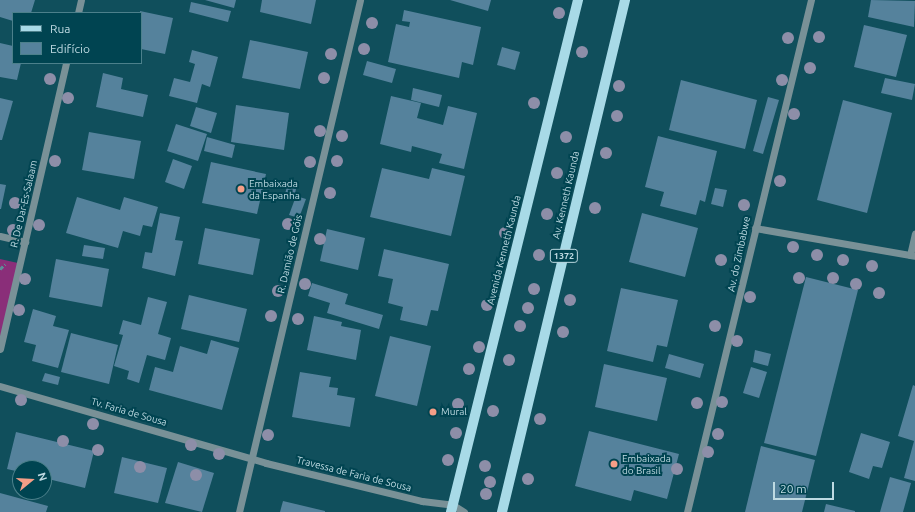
<!DOCTYPE html>
<meta charset="utf-8">
<style>
body{margin:0}
#map{position:relative;width:915px;height:512px;overflow:hidden;background:#104f5c;font-family:Ubuntu,sans-serif}
div>[style]{position:absolute}
.green>*{inset:0;background:#8a2e79}
.building>*{inset:0;background:#55829c}
.path>*{height:2.5px;margin-top:-1.25px;transform-origin:0;background:repeating-linear-gradient(90deg,#5d8d97 0 4px,transparent 0 6px)}
.minor>*{height:7px;margin:-3.5px;padding:0 3.5px;transform-origin:3.5px;border-radius:3.5px;background:#799197}
.major>*{height:10px;margin:-5px;padding:0 5px;transform-origin:5px;border-radius:5px;background:#a8dae7}
.trees>*{width:12px;height:12px;margin:-6px;border-radius:50%;background:#8d8ea8}
.dots>*{width:11px;height:11px;translate:-50% -50%;box-sizing:border-box;border:2px solid #004451;border-radius:50%}
span{translate:-50% -50%;white-space:nowrap;text-align:center;line-height:1.15;-webkit-text-stroke:4px #004451;paint-order:stroke}
.shield-label span{padding:1px 3px;background:#004451;border:1px solid;border-radius:3px;-webkit-text-stroke-width:0}
.shield-label{font-size:9px;color:#bedae2;font-weight:700}
.poi-label{font-size:10px;color:#bedae2}
.left{translate:0 -50%;text-align:left}
.street-label{font-size:10px;color:#bedae2}
.legend{position:absolute;left:12px;top:12px;width:130px;height:52px;box-sizing:border-box;background:#004451;border:1px solid #4c808b;margin:0;padding:5px 7px;list-style:none;font-size:12px;color:#bedae2}
.legend li{display:flex;align-items:center;gap:8px;height:20px}
.legend b{width:20px;border:1px solid #4c808b}
.north{position:absolute;left:12px;top:460px;width:40px;height:40px;box-sizing:border-box;background:#004451;border:1px solid #4c808b;border-radius:50%;rotate:72deg;font-size:11px;font-weight:700;line-height:16px;text-align:center;color:#bedae2}
.north::after{content:'';display:block;margin:auto;width:14px;height:18px;background:#f49e87;clip-path:polygon(50% 0,100% 100%,50% 72%,0 100%)}
.scale{position:absolute;left:773px;top:482px;width:61px;height:18px;box-sizing:border-box;border:2px solid #bedae2;border-top:0;padding-left:5px;font-size:12px;line-height:14px;white-space:nowrap;color:#bedae2;-webkit-text-stroke:3px #004451;paint-order:stroke}
</style>
<div id="map">
<div class="green">
<div style="clip-path:polygon(0 259px,18px 263px,0 339px)"></div>
</div>
<div class="building">
<div style="clip-path:polygon(0 0,35px 0,31px 13px,13px 13px,13px 21px,0 17px)"></div>
<div style="clip-path:polygon(205px 0,236px 0,234px 8px)"></div>
<div style="clip-path:polygon(262px 0,316px 0,311px 24px,260px 12px)"></div>
<div style="clip-path:polygon(450px 0,491px 0,488px 11px)"></div>
<div style="clip-path:polygon(871px 0,915px 1px,914px 27px,868px 17px)"></div>
<div style="clip-path:polygon(191px 2px,231px 11px,228px 22px,189px 12px)"></div>
<div style="clip-path:polygon(404px 10px,481px 27px,473px 65px,462px 62px,459px 78px,388px 62px,396px 24px,409px 27px,410px 22px,402px 21px)"></div>
<div style="clip-path:polygon(140px 11px,173px 18px,165px 54px,141px 49px)"></div>
<div style="clip-path:polygon(864px 25px,907px 35px,896px 77px,854px 67px)"></div>
<div style="clip-path:polygon(250px 40px,308px 52px,300px 89px,242px 78px)"></div>
<div style="clip-path:polygon(0 43px,13px 46px,13px 63px,21px 63px,17px 80px,0 77px)"></div>
<div style="clip-path:polygon(502px 47px,520px 52px,515px 70px,497px 65px)"></div>
<div style="clip-path:polygon(192px 50px,218px 57px,210px 87px,202px 84px,197px 103px,169px 96px,174px 78px,190px 82px,195px 64px,189px 62px)"></div>
<div style="clip-path:polygon(367px 61px,396px 69px,392px 83px,363px 75px)"></div>
<div style="clip-path:polygon(103px 73px,123px 78px,121px 89px,148px 95px,143px 117px,96px 107px)"></div>
<div style="clip-path:polygon(885px 78px,915px 84px,912px 100px,881px 93px)"></div>
<div style="clip-path:polygon(681px 80px,757px 100px,745px 149px,669px 130px)"></div>
<div style="clip-path:polygon(413px 88px,442px 95px,439px 107px,411px 100px)"></div>
<div style="clip-path:polygon(391px 96px,421px 103px,417px 118px,443px 125px,448px 106px,477px 113px,464px 169px,439px 163px,442px 154px,412px 146px,411px 152px,380px 144px)"></div>
<div style="clip-path:polygon(768px 97px,779px 100px,763px 154px,753px 151px)"></div>
<div style="clip-path:polygon(0 98px,13px 101px,2px 140px,0 140px)"></div>
<div style="clip-path:polygon(843px 100px,892px 113px,867px 213px,817px 200px)"></div>
<div style="clip-path:polygon(236px 105px,289px 113px,284px 150px,231px 142px)"></div>
<div style="clip-path:polygon(196px 107px,217px 113px,211px 133px,190px 126px)"></div>
<div style="clip-path:polygon(176px 124px,207px 134px,198px 161px,167px 151px)"></div>
<div style="clip-path:polygon(89px 132px,141px 141px,134px 179px,82px 170px)"></div>
<div style="clip-path:polygon(658px 136px,717px 151px,705px 202px,700px 200px,696px 215px,660px 206px,664px 192px,645px 187px)"></div>
<div style="clip-path:polygon(207px 137px,235px 145px,232px 158px,204px 151px)"></div>
<div style="clip-path:polygon(173px 159px,192px 166px,184px 189px,165px 182px)"></div>
<div style="clip-path:polygon(211px 162px,266px 174px,257px 214px,202px 203px)"></div>
<div style="clip-path:polygon(382px 168px,429px 179px,432px 168px,465px 176px,451px 236px,370px 217px)"></div>
<div style="clip-path:polygon(288px 183px,297px 185px,294px 197px,285px 194px)"></div>
<div style="clip-path:polygon(0 184px,6px 185px,1px 209px,0 209px)"></div>
<div style="clip-path:polygon(715px 188px,727px 190px,723px 207px,711px 204px)"></div>
<div style="clip-path:polygon(296px 196px,306px 199px,299px 218px,289px 215px)"></div>
<div style="clip-path:polygon(77px 197px,120px 210px,124px 197px,158px 207px,152px 227px,143px 225px,140px 236px,123px 231px,118px 248px,66px 233px)"></div>
<div style="clip-path:polygon(160px 213px,180px 217px,175px 240px,183px 241px,175px 276px,142px 268px,145px 252px,152px 253px)"></div>
<div style="clip-path:polygon(642px 213px,698px 228px,685px 277px,629px 262px)"></div>
<div style="clip-path:polygon(205px 228px,260px 239px,253px 275px,198px 264px)"></div>
<div style="clip-path:polygon(327px 229px,365px 238px,358px 270px,320px 261px)"></div>
<div style="clip-path:polygon(84px 245px,105px 248px,103px 259px,82px 256px)"></div>
<div style="clip-path:polygon(384px 249px,449px 264px,438px 311px,431px 310px,427px 326px,400px 320px,403px 307px,388px 303px,393px 279px,378px 276px)"></div>
<div style="clip-path:polygon(56px 259px,109px 269px,102px 307px,49px 297px)"></div>
<div style="clip-path:polygon(806px 277px,858px 290px,816px 456px,764px 443px)"></div>
<div style="clip-path:polygon(312px 283px,348px 294px,345px 304px,383px 315px,379px 329px,327px 313px,330px 303px,308px 296px)"></div>
<div style="clip-path:polygon(621px 288px,678px 300px,667px 347px,657px 345px,653px 362px,607px 351px)"></div>
<div style="clip-path:polygon(189px 295px,247px 309px,239px 342px,181px 329px)"></div>
<div style="clip-path:polygon(148px 297px,167px 302px,158px 334px,171px 338px,165px 360px,147px 355px,139px 383px,127px 379px,129px 371px,114px 366px,123px 335px,119px 334px,123px 320px,141px 325px)"></div>
<div style="clip-path:polygon(33px 309px,56px 316px,53px 326px,69px 330px,58px 368px,32px 361px,36px 345px,24px 342px)"></div>
<div style="clip-path:polygon(314px 316px,342px 322px,341px 326px,361px 330px,356px 360px,307px 350px)"></div>
<div style="clip-path:polygon(71px 333px,118px 345px,109px 384px,61px 372px)"></div>
<div style="clip-path:polygon(390px 336px,431px 346px,417px 406px,375px 396px)"></div>
<div style="clip-path:polygon(211px 340px,239px 348px,222px 410px,149px 390px,155px 367px,173px 372px,180px 346px,207px 354px)"></div>
<div style="clip-path:polygon(755px 350px,771px 354px,768px 366px,753px 362px)"></div>
<div style="clip-path:polygon(669px 354px,704px 364px,700px 378px,665px 368px)"></div>
<div style="clip-path:polygon(604px 364px,667px 378px,657px 421px,595px 407px)"></div>
<div style="clip-path:polygon(751px 367px,767px 372px,759px 398px,743px 393px)"></div>
<div style="clip-path:polygon(300px 372px,331px 377px,329px 387px,338px 388px,337px 395px,355px 398px,350px 427px,292px 417px)"></div>
<div style="clip-path:polygon(45px 373px,60px 377px,58px 385px,42px 381px)"></div>
<div style="clip-path:polygon(913px 385px,915px 386px,915px 481px,904px 478px,914px 441px,898px 436px)"></div>
<div style="clip-path:polygon(589px 431px,679px 454px,667px 499px,634px 490px,631px 501px,575px 486px)"></div>
<div style="clip-path:polygon(16px 432px,94px 451px,85px 488px,44px 478px,44px 468px,20px 468px,20px 472px,7px 469px)"></div>
<div style="clip-path:polygon(861px 433px,890px 442px,882px 468px,873px 466px,869px 479px,849px 472px)"></div>
<div style="clip-path:polygon(761px 446px,815px 460px,802px 512px,745px 512px)"></div>
<div style="clip-path:polygon(122px 457px,167px 468px,158px 503px,114px 493px)"></div>
<div style="clip-path:polygon(178px 462px,214px 473px,202px 512px,165px 503px)"></div>
<div style="clip-path:polygon(890px 477px,911px 483px,903px 512px,880px 512px)"></div>
<div style="clip-path:polygon(0 493px,48px 506px,46px 512px,0 512px)"></div>
<div style="clip-path:polygon(283px 501px,325px 511px,325px 512px,280px 512px)"></div>
<div style="clip-path:polygon(826px 504px,855px 511px,855px 512px,824px 512px)"></div>
</div>
<div class="path">
<div style="left:0;top:269px;width:7px;rotate:-45deg"></div>
</div>
<div class="minor">
<div style="left:78px;top:13px;width:13px;rotate:-77deg"></div>
<div style="left:755px;top:228px;width:162px;rotate:9.9deg"></div>
<div style="left:0;top:236px;width:26px;rotate:13deg"></div>
<div style="left:910px;top:255px;width:22px;rotate:-77deg"></div>
<div style="left:0;top:349px;width:294px;rotate:-77deg"></div>
<div style="left:0;top:386px;width:277px;rotate:16.1deg"></div>
<div style="left:266px;top:463px;width:161px;rotate:13.7deg"></div>
<div style="left:422px;top:501px;width:31px;rotate:7deg"></div>
<div style="left:453px;top:505px;width:13px;rotate:32deg"></div>
<div style="left:239px;top:512px;width:526px;rotate:-76.7deg"></div>
<div style="left:687px;top:512px;width:527px;rotate:-76.39deg"></div>
</div>
<div class="major">
<div style="left:451px;top:512px;width:528px;rotate:-76.07deg"></div>
<div style="left:502px;top:512px;width:527px;rotate:-76.49deg"></div>
</div>
<div class="trees">
<div style="left:559px;top:13px"></div>
<div style="left:372px;top:23px"></div>
<div style="left:819px;top:37px"></div>
<div style="left:788px;top:38px"></div>
<div style="left:364px;top:49px"></div>
<div style="left:582px;top:52px"></div>
<div style="left:331px;top:54px"></div>
<div style="left:810px;top:68px"></div>
<div style="left:324px;top:78px"></div>
<div style="left:50px;top:79px"></div>
<div style="left:782px;top:80px"></div>
<div style="left:619px;top:86px"></div>
<div style="left:68px;top:98px"></div>
<div style="left:534px;top:103px"></div>
<div style="left:794px;top:114px"></div>
<div style="left:617px;top:116px"></div>
<div style="left:320px;top:131px"></div>
<div style="left:342px;top:136px"></div>
<div style="left:566px;top:137px"></div>
<div style="left:606px;top:153px"></div>
<div style="left:55px;top:161px"></div>
<div style="left:337px;top:161px"></div>
<div style="left:310px;top:162px"></div>
<div style="left:557px;top:173px"></div>
<div style="left:780px;top:181px"></div>
<div style="left:330px;top:193px"></div>
<div style="left:15px;top:203px"></div>
<div style="left:744px;top:205px"></div>
<div style="left:595px;top:208px"></div>
<div style="left:547px;top:214px"></div>
<div style="left:288px;top:224px"></div>
<div style="left:39px;top:225px"></div>
<div style="left:13px;top:230px"></div>
<div style="left:505px;top:233px"></div>
<div style="left:320px;top:239px"></div>
<div style="left:793px;top:247px"></div>
<div style="left:539px;top:255px"></div>
<div style="left:817px;top:255px"></div>
<div style="left:721px;top:260px"></div>
<div style="left:843px;top:260px"></div>
<div style="left:872px;top:266px"></div>
<div style="left:799px;top:278px"></div>
<div style="left:833px;top:278px"></div>
<div style="left:25px;top:279px"></div>
<div style="left:305px;top:284px"></div>
<div style="left:856px;top:284px"></div>
<div style="left:534px;top:289px"></div>
<div style="left:278px;top:291px"></div>
<div style="left:879px;top:293px"></div>
<div style="left:750px;top:297px"></div>
<div style="left:570px;top:300px"></div>
<div style="left:487px;top:305px"></div>
<div style="left:528px;top:308px"></div>
<div style="left:19px;top:310px"></div>
<div style="left:271px;top:316px"></div>
<div style="left:298px;top:319px"></div>
<div style="left:520px;top:326px"></div>
<div style="left:715px;top:326px"></div>
<div style="left:563px;top:332px"></div>
<div style="left:737px;top:341px"></div>
<div style="left:479px;top:347px"></div>
<div style="left:509px;top:360px"></div>
<div style="left:469px;top:369px"></div>
<div style="left:21px;top:400px"></div>
<div style="left:722px;top:402px"></div>
<div style="left:697px;top:403px"></div>
<div style="left:458px;top:404px"></div>
<div style="left:493px;top:411px"></div>
<div style="left:540px;top:419px"></div>
<div style="left:93px;top:424px"></div>
<div style="left:456px;top:433px"></div>
<div style="left:718px;top:434px"></div>
<div style="left:268px;top:435px"></div>
<div style="left:63px;top:441px"></div>
<div style="left:191px;top:445px"></div>
<div style="left:98px;top:450px"></div>
<div style="left:708px;top:452px"></div>
<div style="left:219px;top:454px"></div>
<div style="left:448px;top:460px"></div>
<div style="left:485px;top:466px"></div>
<div style="left:140px;top:467px"></div>
<div style="left:677px;top:469px"></div>
<div style="left:196px;top:475px"></div>
<div style="left:528px;top:479px"></div>
<div style="left:490px;top:482px"></div>
<div style="left:486px;top:494px"></div>
</div>
<div class="dots">
<div style="left:241px;top:189px;background:#f49e87"></div>
<div style="left:433px;top:412px;background:#f49e87"></div>
<div style="left:614px;top:464px;background:#f49e87"></div>
</div>
<div class="shield-label">
<span style="left:564px;top:256px">1372</span>
</div>
<div class="poi-label">
<span class="left" style="left:249px;top:189px">Embaixada<br>da Espanha</span>
<span class="left" style="left:441px;top:412px">Mural</span>
<span class="left" style="left:622px;top:464px">Embaixada<br>do Brasil</span>
</div>
<div class="street-label">
<span style="left:566px;top:195px;rotate:-77deg">Av. Kenneth Kaunda</span>
<span style="left:24px;top:204px;rotate:-77deg">R. De Dar-Es-Salaam</span>
<span style="left:504px;top:250px;rotate:-76deg">Avenida Kenneth Kaunda</span>
<span style="left:290px;top:254px;rotate:-77deg">R. Damião de Góis</span>
<span style="left:739px;top:254px;rotate:-78deg">Av. do Zimbabwe</span>
<span style="left:129px;top:412px;rotate:16deg">Tv. Faria de Sousa</span>
<span style="left:354px;top:474px;rotate:14deg">Travessa de Faria de Sousa</span>
</div>
<ul class="legend">
<li><b style="height:5px;background:#a8dae7"></b>Rua</li>
<li><b style="height:11px;background:#55829c"></b>Edifício</li>
</ul>
<div class="north">N</div>
<div class="scale">20 m</div>
</div>
